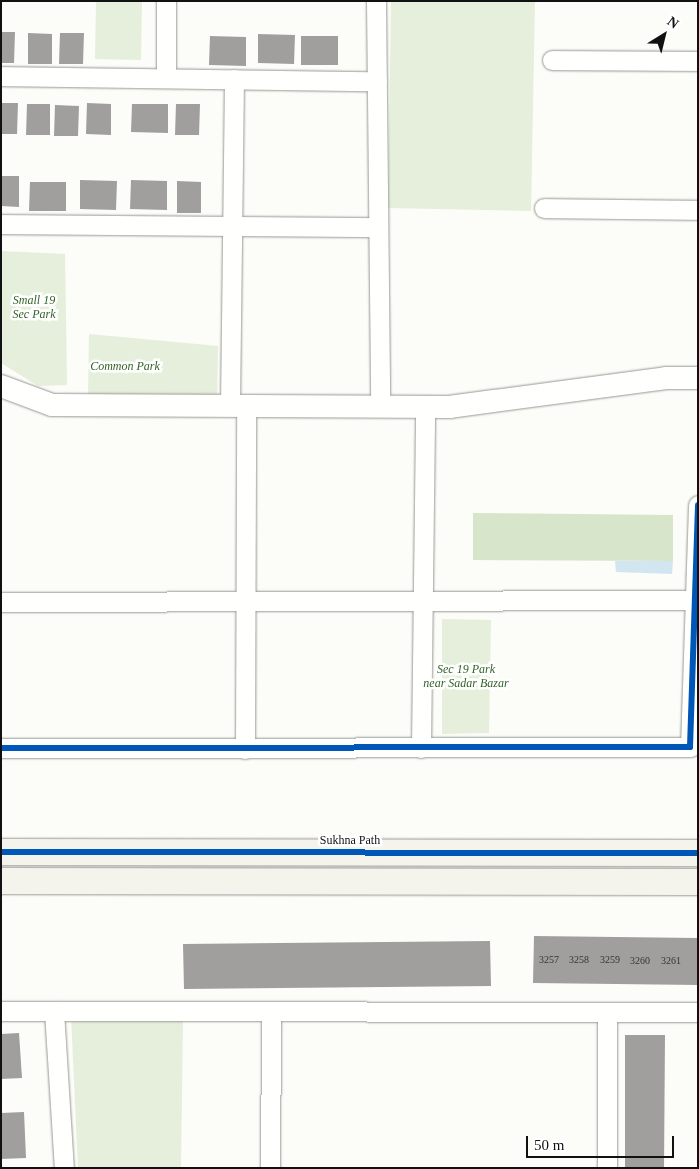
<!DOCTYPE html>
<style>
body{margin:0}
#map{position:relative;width:699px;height:1169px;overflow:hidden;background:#fcfcf8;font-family:Georgia,serif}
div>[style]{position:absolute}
.green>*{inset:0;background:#e5efdb}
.forest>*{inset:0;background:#d7e6ca}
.water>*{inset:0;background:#d2e6f2}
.building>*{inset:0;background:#a09f9d}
.roads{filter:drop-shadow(0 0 1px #979795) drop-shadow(0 0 1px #979795)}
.minor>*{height:19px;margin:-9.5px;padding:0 9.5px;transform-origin:9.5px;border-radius:9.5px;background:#fffffe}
.tertiary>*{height:22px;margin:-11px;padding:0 11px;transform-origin:11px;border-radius:11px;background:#fffffe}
.secondary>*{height:26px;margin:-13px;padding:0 13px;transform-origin:13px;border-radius:13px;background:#f4f4ed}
.cycleway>*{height:6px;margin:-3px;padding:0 3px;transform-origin:3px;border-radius:3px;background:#0057b8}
span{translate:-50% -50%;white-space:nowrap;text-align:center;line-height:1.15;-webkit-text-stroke:5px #fff;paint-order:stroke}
.number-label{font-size:10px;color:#353434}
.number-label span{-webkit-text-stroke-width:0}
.park-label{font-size:12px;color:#326228;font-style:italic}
.street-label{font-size:12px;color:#111}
.frame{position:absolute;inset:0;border:2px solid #111;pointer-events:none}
.north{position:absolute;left:639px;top:10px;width:50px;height:50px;-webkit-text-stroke:4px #fff;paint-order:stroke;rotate:36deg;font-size:14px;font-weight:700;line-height:20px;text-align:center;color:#111}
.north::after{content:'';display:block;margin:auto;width:18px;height:22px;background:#111;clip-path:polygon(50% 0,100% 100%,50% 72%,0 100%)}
.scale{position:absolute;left:526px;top:1136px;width:148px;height:22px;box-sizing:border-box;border:2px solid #111;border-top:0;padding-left:6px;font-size:15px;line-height:18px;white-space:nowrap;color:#111;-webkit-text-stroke:4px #fff;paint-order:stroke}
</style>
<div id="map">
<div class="green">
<div style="clip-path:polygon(96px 1px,142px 1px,141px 60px,95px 59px)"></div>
<div style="clip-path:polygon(391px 1px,535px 1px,531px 211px,388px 208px)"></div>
<div style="clip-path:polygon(1px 251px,65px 254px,67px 385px,38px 386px,1px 363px)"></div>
<div style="clip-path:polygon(89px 334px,218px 346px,217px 399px,88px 396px)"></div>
<div style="clip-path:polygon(442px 619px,491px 620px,489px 733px,442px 734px)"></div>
<div style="clip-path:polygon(71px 1016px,183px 1021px,181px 1168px,78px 1168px)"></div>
</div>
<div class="forest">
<div style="clip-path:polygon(473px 513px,673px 515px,673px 561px,473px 560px)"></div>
</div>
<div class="water">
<div style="clip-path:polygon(615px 561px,673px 561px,672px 574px,616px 572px)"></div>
</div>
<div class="building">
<div style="clip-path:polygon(1px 32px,15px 32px,14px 63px,1px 63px)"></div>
<div style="clip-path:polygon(28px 33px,52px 34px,52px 64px,28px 64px)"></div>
<div style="clip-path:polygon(60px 33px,84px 33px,83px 64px,59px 64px)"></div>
<div style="clip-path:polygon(258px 34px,295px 35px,294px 64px,258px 63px)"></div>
<div style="clip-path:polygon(210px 36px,246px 37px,246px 66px,209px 65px)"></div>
<div style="clip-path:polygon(301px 36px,338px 36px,338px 65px,301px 65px)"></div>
<div style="clip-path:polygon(1px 103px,18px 103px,17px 134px,1px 134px)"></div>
<div style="clip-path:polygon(87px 103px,111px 104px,111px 135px,86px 134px)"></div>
<div style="clip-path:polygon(27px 104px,50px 104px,50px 135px,26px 135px)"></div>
<div style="clip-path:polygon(132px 104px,168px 104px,168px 133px,131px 132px)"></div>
<div style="clip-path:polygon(176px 104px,200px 104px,199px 135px,175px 135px)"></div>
<div style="clip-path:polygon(55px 105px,79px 106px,78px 136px,54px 136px)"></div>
<div style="clip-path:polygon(1px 176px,19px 176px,19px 207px,1px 206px)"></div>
<div style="clip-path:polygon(80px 180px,117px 181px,116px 210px,80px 209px)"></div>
<div style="clip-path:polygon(131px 180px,167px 181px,167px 210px,130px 209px)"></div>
<div style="clip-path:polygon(177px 181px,201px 182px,201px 213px,177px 213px)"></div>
<div style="clip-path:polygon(30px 182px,66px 182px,66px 211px,29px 211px)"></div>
<div style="clip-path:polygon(534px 936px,698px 938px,698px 985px,533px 983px)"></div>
<div style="clip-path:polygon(490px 941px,491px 986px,184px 989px,183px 944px)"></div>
<div style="clip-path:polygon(19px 1033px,22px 1078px,1px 1079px,1px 1034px)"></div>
<div style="clip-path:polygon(625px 1035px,665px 1035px,664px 1168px,625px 1168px)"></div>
<div style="clip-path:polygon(24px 1112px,26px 1158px,1px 1159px,1px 1113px)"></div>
</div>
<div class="roads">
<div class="minor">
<div style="left:376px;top:1px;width:406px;rotate:89.4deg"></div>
<div style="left:552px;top:60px;width:146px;rotate:0.4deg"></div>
<div style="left:1px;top:76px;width:376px;rotate:0.8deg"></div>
<div style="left:166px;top:78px;width:77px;rotate:-90deg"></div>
<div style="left:544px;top:208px;width:154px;rotate:0.7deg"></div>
<div style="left:1px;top:224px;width:377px;rotate:0.5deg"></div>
<div style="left:230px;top:406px;width:327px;rotate:-89.3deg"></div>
<div style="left:1px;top:602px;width:694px;rotate:-0.17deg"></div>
<div style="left:1px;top:748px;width:689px;rotate:-0.08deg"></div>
<div style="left:690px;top:747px;width:242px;rotate:-88.1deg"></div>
<div style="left:421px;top:748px;width:341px;rotate:-89.3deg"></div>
<div style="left:245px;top:749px;width:343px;rotate:-89.8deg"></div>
<div style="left:1px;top:1011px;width:697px;rotate:0.08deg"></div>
<div style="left:54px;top:1011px;width:157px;rotate:86.4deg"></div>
<div style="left:270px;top:1168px;width:157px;rotate:-89.6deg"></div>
<div style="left:607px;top:1168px;width:156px;rotate:-90deg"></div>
</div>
<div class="tertiary">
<div style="left:1px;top:386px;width:54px;rotate:20.4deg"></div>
<div style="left:52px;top:405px;width:397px;rotate:0.3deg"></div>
<div style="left:449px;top:407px;width:219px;rotate:-7.6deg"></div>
<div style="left:666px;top:378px;width:32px"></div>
</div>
<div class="secondary">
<div style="left:1px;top:852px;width:697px;rotate:0.08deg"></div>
<div style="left:1px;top:881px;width:697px;rotate:0.08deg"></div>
</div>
</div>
<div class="cycleway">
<div style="left:1px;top:748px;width:689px;rotate:-0.08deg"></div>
<div style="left:690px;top:747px;width:242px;rotate:-88.1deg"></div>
<div style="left:1px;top:852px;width:697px;rotate:0.08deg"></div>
</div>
<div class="number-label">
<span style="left:549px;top:960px">3257</span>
<span style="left:579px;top:960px">3258</span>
<span style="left:610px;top:960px">3259</span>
<span style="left:640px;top:961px">3260</span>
<span style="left:671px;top:961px">3261</span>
</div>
<div class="park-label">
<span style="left:34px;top:308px">Small 19<br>Sec Park</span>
<span style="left:125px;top:367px">Common Park</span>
<span style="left:466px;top:677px">Sec 19 Park<br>near Sadar Bazar</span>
</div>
<div class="street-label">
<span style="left:350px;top:841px">Sukhna Path</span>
</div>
<div class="frame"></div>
<div class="north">N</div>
<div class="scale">50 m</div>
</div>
